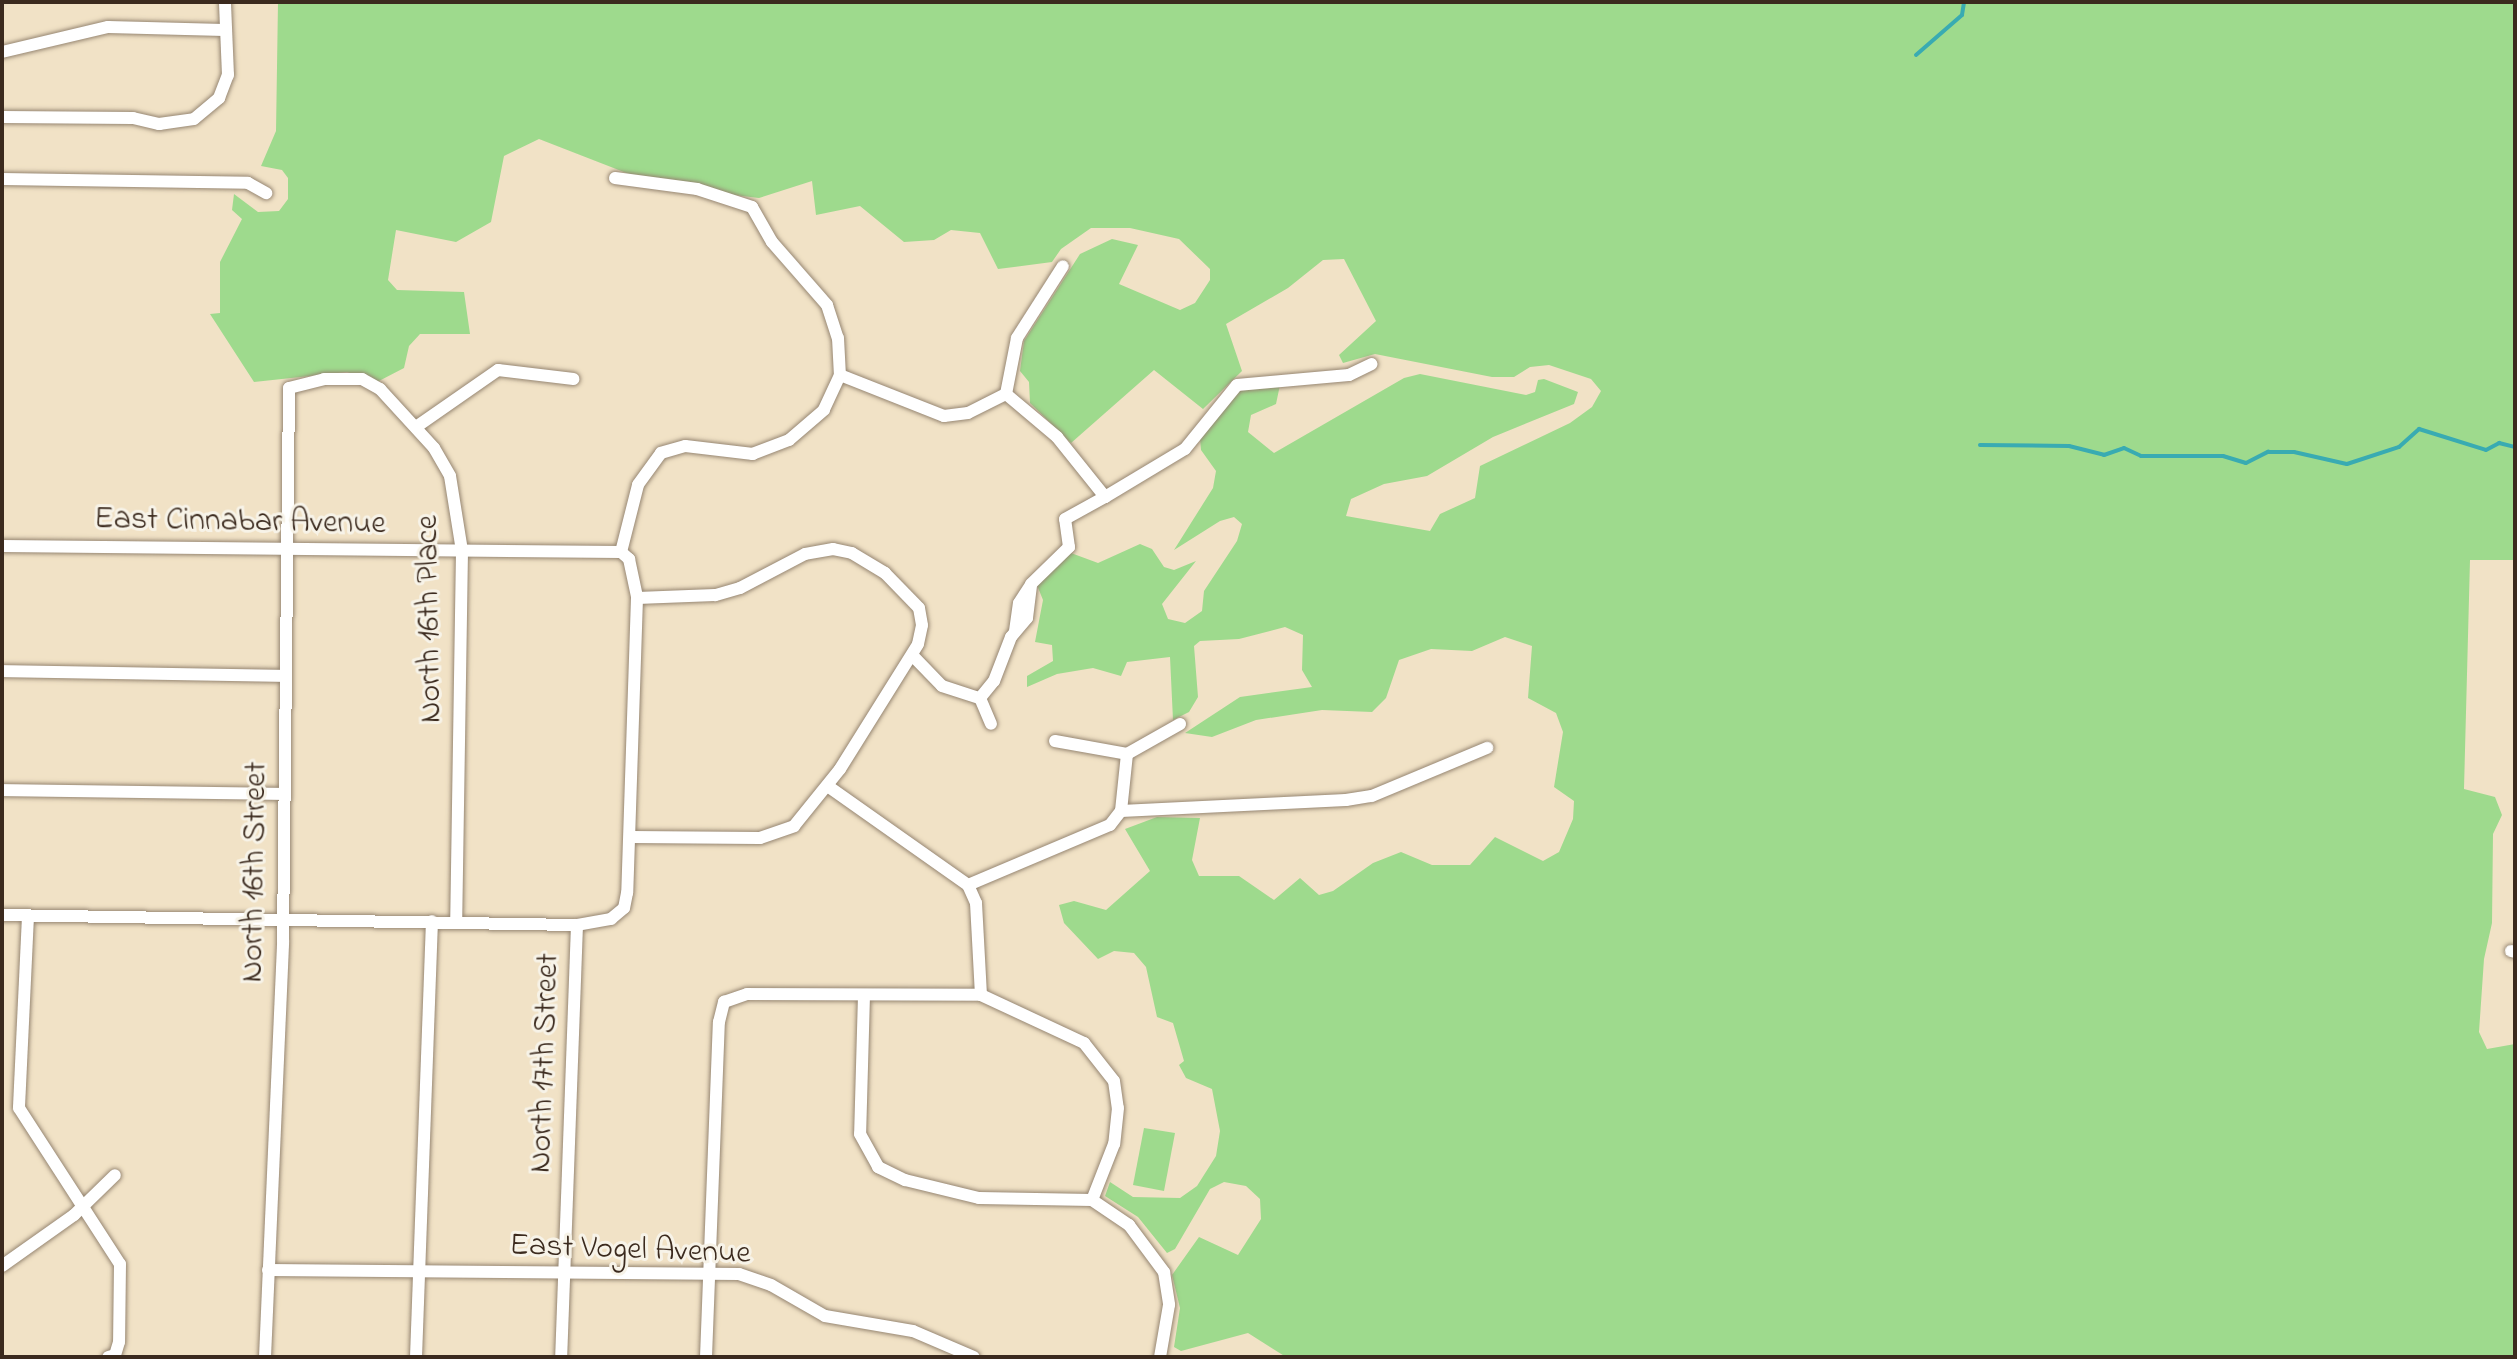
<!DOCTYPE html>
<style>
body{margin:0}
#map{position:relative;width:2517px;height:1359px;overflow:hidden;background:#f1e2c6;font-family:"Indie Flower",sans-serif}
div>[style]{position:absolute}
.green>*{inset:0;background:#9eda8d}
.stream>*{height:4px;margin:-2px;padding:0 2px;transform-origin:2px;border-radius:2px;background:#39abb2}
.roads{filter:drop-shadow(0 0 2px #968672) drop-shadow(0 0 2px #968672)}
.minor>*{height:12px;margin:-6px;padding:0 6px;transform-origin:6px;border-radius:6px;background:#fff}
span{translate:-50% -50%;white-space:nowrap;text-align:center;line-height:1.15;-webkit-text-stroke:6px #f7f3e8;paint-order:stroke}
.street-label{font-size:32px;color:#3b2a1e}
.frame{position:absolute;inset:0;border:4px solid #3b2a1e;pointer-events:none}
</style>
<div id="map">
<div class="green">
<div style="clip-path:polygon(278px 2px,2515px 2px,2515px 560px,2470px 560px,2464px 789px,2495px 797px,2502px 815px,2493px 834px,2492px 923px,2484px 959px,2479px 1032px,2487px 1049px,2515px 1044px,2515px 1357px,1286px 1357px,1248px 1333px,1181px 1351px,1174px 1347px,1180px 1308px,1172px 1275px,1199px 1237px,1238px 1255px,1261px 1219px,1260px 1199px,1246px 1186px,1224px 1182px,1210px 1189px,1175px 1249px,1167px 1253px,1138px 1217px,1105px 1196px,1110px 1182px,1133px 1197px,1180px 1198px,1197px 1186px,1216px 1156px,1220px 1131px,1212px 1089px,1186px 1078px,1179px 1065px,1184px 1061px,1173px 1023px,1157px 1017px,1146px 967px,1134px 953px,1114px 951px,1098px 959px,1064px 923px,1059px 905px,1074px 901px,1106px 910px,1150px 871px,1125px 829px,1157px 817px,1200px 818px,1192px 860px,1199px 876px,1239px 876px,1274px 900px,1300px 878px,1319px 895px,1333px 891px,1373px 863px,1401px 852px,1432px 865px,1470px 865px,1495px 837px,1543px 861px,1559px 852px,1573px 819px,1574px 801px,1554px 787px,1563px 732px,1556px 713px,1528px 698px,1532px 646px,1505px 637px,1472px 651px,1431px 649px,1399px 660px,1386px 698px,1372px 712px,1322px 710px,1256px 720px,1212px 737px,1185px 733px,1240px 697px,1312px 687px,1302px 670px,1303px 635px,1285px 627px,1239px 639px,1200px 641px,1194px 646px,1198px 697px,1189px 712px,1173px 720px,1170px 657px,1127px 662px,1121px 676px,1093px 668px,1057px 674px,1027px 687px,1027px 676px,1053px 661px,1052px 645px,1035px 642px,1043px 600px,1037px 585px,1071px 553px,1098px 563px,1140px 544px,1152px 549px,1164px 567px,1174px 570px,1196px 561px,1162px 604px,1168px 619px,1185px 623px,1202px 611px,1204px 591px,1237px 541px,1242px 524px,1234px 517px,1220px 521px,1174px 550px,1213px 488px,1216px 471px,1201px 450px,1200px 438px,1232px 392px,1280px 385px,1276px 404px,1251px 415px,1248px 432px,1274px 453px,1404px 378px,1420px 374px,1526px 395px,1535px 392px,1538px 380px,1544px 379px,1578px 392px,1574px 404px,1493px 437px,1427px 476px,1384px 484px,1351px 499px,1346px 516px,1430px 531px,1440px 514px,1475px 498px,1480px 466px,1570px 423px,1592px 407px,1601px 391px,1591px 379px,1549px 365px,1530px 367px,1514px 377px,1492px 377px,1375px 354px,1343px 363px,1339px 355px,1376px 321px,1344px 259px,1323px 260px,1288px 288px,1226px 324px,1242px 371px,1203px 409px,1154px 370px,1071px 443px,1030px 403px,1029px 382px,1020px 371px,1024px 341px,1080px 254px,1112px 239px,1138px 245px,1119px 284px,1180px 310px,1195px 303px,1210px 280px,1210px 269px,1179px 239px,1130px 228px,1091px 228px,1061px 249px,1052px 262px,998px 269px,980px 233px,951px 230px,934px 240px,904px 242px,860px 206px,816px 215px,812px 181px,759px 198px,734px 195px,629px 174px,539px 139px,504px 156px,491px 222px,456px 242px,396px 230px,388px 280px,397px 290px,464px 292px,470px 334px,420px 334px,409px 346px,404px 368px,377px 382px,347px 372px,254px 382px,210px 314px,220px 313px,220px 262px,242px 219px,232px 210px,234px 194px,258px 212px,279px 211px,288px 199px,288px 178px,282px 170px,261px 166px,276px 131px)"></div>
<div style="clip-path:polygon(1144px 1128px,1175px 1133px,1164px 1191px,1133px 1185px)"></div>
</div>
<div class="stream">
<div style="left:1916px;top:55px;width:61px;rotate:-41deg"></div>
<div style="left:1962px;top:15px;width:13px;rotate:-81deg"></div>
<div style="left:1980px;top:445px;width:89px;rotate:0.6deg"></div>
<div style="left:2069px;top:446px;width:36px;rotate:14deg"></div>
<div style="left:2104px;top:455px;width:21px;rotate:-19deg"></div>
<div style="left:2124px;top:448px;width:19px;rotate:25deg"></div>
<div style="left:2141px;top:456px;width:82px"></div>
<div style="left:2223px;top:456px;width:24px;rotate:17deg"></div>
<div style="left:2246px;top:463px;width:25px;rotate:-27deg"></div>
<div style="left:2268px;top:452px;width:26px"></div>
<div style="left:2294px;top:452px;width:54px;rotate:12.8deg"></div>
<div style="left:2347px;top:464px;width:55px;rotate:-18.1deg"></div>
<div style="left:2399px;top:447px;width:27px;rotate:-42deg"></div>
<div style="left:2419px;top:429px;width:70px;rotate:17.4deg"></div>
<div style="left:2486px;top:450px;width:15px;rotate:-28deg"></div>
<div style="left:2499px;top:443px;width:16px;rotate:14deg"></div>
</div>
<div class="roads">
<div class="minor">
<div style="left:2px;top:52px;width:109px;rotate:-13.3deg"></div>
<div style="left:108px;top:27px;width:116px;rotate:1.5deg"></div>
<div style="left:2px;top:117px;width:131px;rotate:0.4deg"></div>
<div style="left:133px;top:118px;width:27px;rotate:13deg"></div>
<div style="left:159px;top:124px;width:35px;rotate:-8deg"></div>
<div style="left:194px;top:119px;width:33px;rotate:-40deg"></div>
<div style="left:219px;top:98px;width:25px;rotate:-69deg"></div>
<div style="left:228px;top:75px;width:73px;rotate:-92.4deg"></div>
<div style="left:615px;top:178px;width:83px;rotate:7.6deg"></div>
<div style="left:697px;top:189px;width:58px;rotate:18.1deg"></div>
<div style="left:752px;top:207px;width:40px;rotate:60.3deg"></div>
<div style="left:772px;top:242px;width:84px;rotate:48.9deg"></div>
<div style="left:827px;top:305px;width:35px;rotate:72deg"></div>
<div style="left:838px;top:338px;width:37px;rotate:87deg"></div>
<div style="left:840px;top:375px;width:38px;rotate:115deg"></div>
<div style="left:824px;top:410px;width:46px;rotate:139.4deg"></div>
<div style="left:789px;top:440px;width:39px;rotate:159deg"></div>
<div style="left:753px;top:454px;width:68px;rotate:-173.3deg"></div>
<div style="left:685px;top:446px;width:25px;rotate:164deg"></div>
<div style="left:661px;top:453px;width:39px;rotate:126deg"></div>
<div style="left:638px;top:485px;width:69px;rotate:104.2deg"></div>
<div style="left:2px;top:179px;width:246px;rotate:0.9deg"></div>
<div style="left:248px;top:183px;width:21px;rotate:29deg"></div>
<div style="left:840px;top:375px;width:112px;rotate:21.5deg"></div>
<div style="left:944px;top:416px;width:24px;rotate:-7deg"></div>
<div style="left:968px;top:413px;width:42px;rotate:-26.6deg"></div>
<div style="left:1006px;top:394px;width:67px;rotate:40.1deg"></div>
<div style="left:1057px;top:437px;width:77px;rotate:51.3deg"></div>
<div style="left:1105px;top:497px;width:93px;rotate:-31deg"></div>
<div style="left:1185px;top:449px;width:82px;rotate:-50.9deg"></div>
<div style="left:1237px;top:385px;width:112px;rotate:-5.1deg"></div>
<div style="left:1349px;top:375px;width:25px;rotate:-26deg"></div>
<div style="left:1006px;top:394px;width:57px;rotate:-78.9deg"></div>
<div style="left:1017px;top:338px;width:85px;rotate:-57.4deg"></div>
<div style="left:416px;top:427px;width:100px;rotate:-34.8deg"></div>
<div style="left:498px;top:370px;width:76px;rotate:6.8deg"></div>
<div style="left:2px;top:546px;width:619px;rotate:0.56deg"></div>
<div style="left:621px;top:552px;width:11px;rotate:41deg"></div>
<div style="left:629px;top:559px;width:40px;rotate:78deg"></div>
<div style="left:637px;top:598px;width:295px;rotate:91.9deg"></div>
<div style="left:627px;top:893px;width:15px;rotate:101deg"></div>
<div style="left:624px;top:908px;width:17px;rotate:140deg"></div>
<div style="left:611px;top:919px;width:35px;rotate:170deg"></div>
<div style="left:577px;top:925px;width:432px;rotate:92.1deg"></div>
<div style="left:1015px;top:631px;width:28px;rotate:-82deg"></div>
<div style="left:1019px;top:603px;width:20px;rotate:-57deg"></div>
<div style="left:912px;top:655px;width:43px;rotate:45.9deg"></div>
<div style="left:942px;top:686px;width:40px;rotate:18deg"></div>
<div style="left:980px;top:698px;width:22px;rotate:-51deg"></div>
<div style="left:994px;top:681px;width:47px;rotate:-68.9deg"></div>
<div style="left:1011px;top:637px;width:25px;rotate:-50deg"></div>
<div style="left:1027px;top:618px;width:34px;rotate:-83deg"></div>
<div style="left:1031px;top:584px;width:53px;rotate:-44.2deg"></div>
<div style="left:1069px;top:547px;width:28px;rotate:-98deg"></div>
<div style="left:1065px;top:519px;width:46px;rotate:-28.8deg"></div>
<div style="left:2px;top:671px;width:282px;rotate:1deg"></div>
<div style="left:980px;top:698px;width:28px;rotate:67deg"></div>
<div style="left:1055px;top:741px;width:73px;rotate:10.2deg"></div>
<div style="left:1127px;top:754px;width:61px;rotate:-29.5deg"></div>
<div style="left:829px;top:787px;width:170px;rotate:35.2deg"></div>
<div style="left:968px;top:885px;width:20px;rotate:66deg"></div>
<div style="left:976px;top:903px;width:92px;rotate:86.9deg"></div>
<div style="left:2px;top:790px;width:280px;rotate:0.8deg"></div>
<div style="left:1121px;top:811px;width:57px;rotate:-84deg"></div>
<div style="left:631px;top:837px;width:129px;rotate:0.4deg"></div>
<div style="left:760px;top:838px;width:36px;rotate:-19deg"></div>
<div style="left:794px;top:826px;width:73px;rotate:-51.1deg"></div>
<div style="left:840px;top:769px;width:147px;rotate:-58deg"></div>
<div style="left:918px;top:644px;width:19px;rotate:-78deg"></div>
<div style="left:922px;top:625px;width:17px;rotate:-100deg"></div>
<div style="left:919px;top:608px;width:49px;rotate:-134.2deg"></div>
<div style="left:885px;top:573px;width:39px;rotate:-149deg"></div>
<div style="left:852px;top:553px;width:19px;rotate:-168deg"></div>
<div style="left:833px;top:549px;width:28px;rotate:170deg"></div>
<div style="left:805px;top:554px;width:73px;rotate:152.4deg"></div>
<div style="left:740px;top:588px;width:26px;rotate:164deg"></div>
<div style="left:715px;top:595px;width:78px;rotate:177.8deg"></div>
<div style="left:968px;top:885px;width:154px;rotate:-22.9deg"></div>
<div style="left:1110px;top:825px;width:18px;rotate:-52deg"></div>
<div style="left:1121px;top:811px;width:225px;rotate:-2.8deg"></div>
<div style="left:1346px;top:800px;width:26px;rotate:-9deg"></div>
<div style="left:1372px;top:796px;width:125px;rotate:-22.7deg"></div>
<div style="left:2px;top:915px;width:575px;rotate:1deg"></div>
<div style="left:28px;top:916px;width:192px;rotate:92.7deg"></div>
<div style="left:19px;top:1108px;width:186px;rotate:57.1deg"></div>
<div style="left:120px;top:1264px;width:78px;rotate:90.7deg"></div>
<div style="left:119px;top:1342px;width:14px;rotate:107deg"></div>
<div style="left:115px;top:1355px;width:7px;rotate:164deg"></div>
<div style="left:2511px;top:951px;width:4px;rotate:14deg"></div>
<div style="left:864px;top:995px;width:139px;rotate:91.6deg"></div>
<div style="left:860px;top:1134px;width:38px;rotate:61deg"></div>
<div style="left:878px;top:1167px;width:30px;rotate:26deg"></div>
<div style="left:905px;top:1180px;width:76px;rotate:13.7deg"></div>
<div style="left:979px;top:1198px;width:113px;rotate:1deg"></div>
<div style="left:1092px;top:1200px;width:45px;rotate:34deg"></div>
<div style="left:1129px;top:1225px;width:59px;rotate:53.3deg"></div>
<div style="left:1164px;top:1272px;width:33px;rotate:81deg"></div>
<div style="left:1169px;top:1305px;width:53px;rotate:99.8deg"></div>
<div style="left:981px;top:995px;width:114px;rotate:25deg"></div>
<div style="left:1084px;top:1043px;width:48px;rotate:51.7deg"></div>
<div style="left:1114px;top:1081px;width:27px;rotate:82deg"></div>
<div style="left:1118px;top:1108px;width:36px;rotate:96deg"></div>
<div style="left:1114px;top:1144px;width:60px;rotate:111.4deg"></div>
<div style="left:2px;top:1266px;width:88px;rotate:-35.3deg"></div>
<div style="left:74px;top:1215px;width:57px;rotate:-44.3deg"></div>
<div style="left:268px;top:1270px;width:471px;rotate:0.5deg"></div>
<div style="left:739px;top:1274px;width:34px;rotate:19deg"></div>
<div style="left:771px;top:1285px;width:62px;rotate:29.9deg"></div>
<div style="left:825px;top:1316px;width:89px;rotate:9.7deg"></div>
<div style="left:913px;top:1331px;width:66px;rotate:23.1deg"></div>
<div style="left:265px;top:1357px;width:415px;rotate:-87.5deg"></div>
<div style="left:283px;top:942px;width:554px;rotate:-89.38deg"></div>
<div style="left:289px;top:388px;width:36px;rotate:-14deg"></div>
<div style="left:324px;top:379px;width:38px"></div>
<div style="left:362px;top:379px;width:21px;rotate:29deg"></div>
<div style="left:380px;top:389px;width:80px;rotate:47.5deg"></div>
<div style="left:434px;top:448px;width:32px;rotate:60deg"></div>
<div style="left:450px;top:476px;width:76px;rotate:80.9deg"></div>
<div style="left:462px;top:551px;width:370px;rotate:90.9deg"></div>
<div style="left:416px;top:1357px;width:436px;rotate:-87.9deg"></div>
<div style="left:706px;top:1357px;width:335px;rotate:-87.8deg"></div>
<div style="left:719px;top:1022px;width:21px;rotate:-76deg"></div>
<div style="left:724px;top:1002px;width:24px;rotate:-19deg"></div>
<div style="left:747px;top:994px;width:234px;rotate:0.2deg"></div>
</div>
</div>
<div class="street-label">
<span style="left:240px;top:523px;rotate:1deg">East Cinnabar Avenue</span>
<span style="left:431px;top:619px;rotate:-91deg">North 16th Place</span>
<span style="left:256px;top:872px;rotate:-89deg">North 16th Street</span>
<span style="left:546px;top:1063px;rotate:-88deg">North 17th Street</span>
<span style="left:630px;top:1251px;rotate:2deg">East Vogel Avenue</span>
</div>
<div class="frame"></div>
</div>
